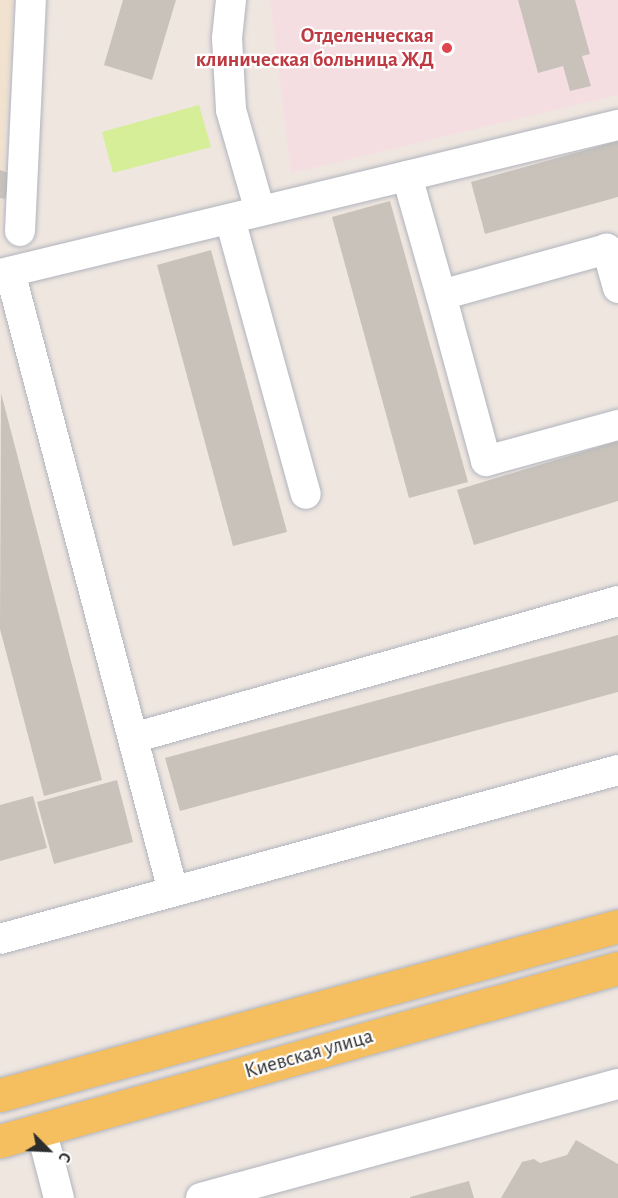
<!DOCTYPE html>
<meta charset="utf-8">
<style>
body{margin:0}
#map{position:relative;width:618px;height:1198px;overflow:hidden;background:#efe6e0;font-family:"Alegreya Sans",sans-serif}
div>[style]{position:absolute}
.education>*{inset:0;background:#f1e1cf}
.medical>*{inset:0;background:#f5dee2}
.pitch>*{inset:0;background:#d5ee97}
.building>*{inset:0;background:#c8c2bb}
.roads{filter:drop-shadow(0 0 2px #b0b4bd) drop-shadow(0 0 2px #b0b4bd)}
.minor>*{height:30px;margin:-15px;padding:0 15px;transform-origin:15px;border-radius:15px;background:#fff}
.major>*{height:33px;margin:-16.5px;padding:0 16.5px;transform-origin:16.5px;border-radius:16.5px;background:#f5be5e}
.dots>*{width:16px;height:16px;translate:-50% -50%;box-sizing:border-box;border:3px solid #fff;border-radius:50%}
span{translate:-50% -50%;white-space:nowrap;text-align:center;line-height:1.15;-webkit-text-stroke:4.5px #fff;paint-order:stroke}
.health-label{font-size:21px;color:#be3a42;font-weight:700}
.right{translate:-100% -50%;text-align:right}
.street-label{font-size:21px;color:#2d2d2d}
.north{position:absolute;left:18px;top:1120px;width:60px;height:60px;-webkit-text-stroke:4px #fff;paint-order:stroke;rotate:114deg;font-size:16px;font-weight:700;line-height:24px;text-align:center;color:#2d2d2d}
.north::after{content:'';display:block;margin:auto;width:21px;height:27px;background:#2d2d2d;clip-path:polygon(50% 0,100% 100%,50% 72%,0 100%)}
</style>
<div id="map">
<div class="education">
<div style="clip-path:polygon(0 0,13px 0,0 237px)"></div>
</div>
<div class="medical">
<div style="clip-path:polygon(270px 0,618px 0,618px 95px,291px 173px)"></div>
</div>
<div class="pitch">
<div style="clip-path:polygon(199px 105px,211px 147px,113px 173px,102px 132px)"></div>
</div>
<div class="building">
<div style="clip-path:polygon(123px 0,176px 0,152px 80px,104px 65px)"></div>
<div style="clip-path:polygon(518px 0,575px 0,590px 54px,582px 56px,591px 86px,570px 91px,563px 66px,538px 73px)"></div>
<div style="clip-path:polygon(618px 141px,618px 197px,485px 234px,471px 182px)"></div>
<div style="clip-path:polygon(0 170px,12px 174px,5px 199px,0 198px)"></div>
<div style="clip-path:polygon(390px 201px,468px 482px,409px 498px,332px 217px)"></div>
<div style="clip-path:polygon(211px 250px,287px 532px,233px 546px,157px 265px)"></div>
<div style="clip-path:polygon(1px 393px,102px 780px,44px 796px,0 629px)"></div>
<div style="clip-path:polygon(618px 441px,618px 501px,474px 545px,457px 490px)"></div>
<div style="clip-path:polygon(618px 635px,618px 692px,180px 811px,165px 758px)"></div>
<div style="clip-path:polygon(117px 780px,133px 842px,54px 864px,37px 802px)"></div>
<div style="clip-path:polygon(33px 796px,47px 848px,0 861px,0 805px)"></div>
<div style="clip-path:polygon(576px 1140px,618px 1164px,618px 1198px,501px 1198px,522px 1162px,534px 1159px,540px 1163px,567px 1155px)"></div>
<div style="clip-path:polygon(469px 1181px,474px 1198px,410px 1198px,410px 1197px)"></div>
</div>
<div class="roads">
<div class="minor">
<div style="left:231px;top:0;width:38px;rotate:96deg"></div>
<div style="left:227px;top:38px;width:72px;rotate:86.8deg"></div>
<div style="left:231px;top:110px;width:105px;rotate:74deg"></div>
<div style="left:407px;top:176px;width:124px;rotate:74.1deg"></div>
<div style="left:230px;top:219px;width:285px;rotate:74.6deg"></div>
<div style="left:20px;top:231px;width:231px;rotate:-87.3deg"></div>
<div style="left:10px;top:272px;width:640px;rotate:75.25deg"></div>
<div style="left:0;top:274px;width:636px;rotate:-13.56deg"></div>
<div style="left:618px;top:288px;width:41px;rotate:-105.8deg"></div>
<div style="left:607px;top:249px;width:172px;rotate:164.5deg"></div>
<div style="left:441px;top:295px;width:172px;rotate:74.8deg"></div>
<div style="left:486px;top:461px;width:137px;rotate:-15.3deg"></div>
<div style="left:133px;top:738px;width:504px;rotate:-15.77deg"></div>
<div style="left:0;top:939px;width:641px;rotate:-15.29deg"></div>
<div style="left:41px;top:1129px;width:71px;rotate:75.4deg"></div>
<div style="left:201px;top:1198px;width:432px;rotate:-15.3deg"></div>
</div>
<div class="major">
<div style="left:0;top:1095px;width:641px;rotate:-15.29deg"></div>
<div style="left:0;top:1141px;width:642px;rotate:-15.64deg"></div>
</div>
</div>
<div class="dots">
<div style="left:447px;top:48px;background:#e0444e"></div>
</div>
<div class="health-label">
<span class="right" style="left:434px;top:48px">Отделенческая<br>клиническая больница ЖД</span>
</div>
<div class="street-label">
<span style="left:309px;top:1054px;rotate:-16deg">Киевская улица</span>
</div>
<div class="north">С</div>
</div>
